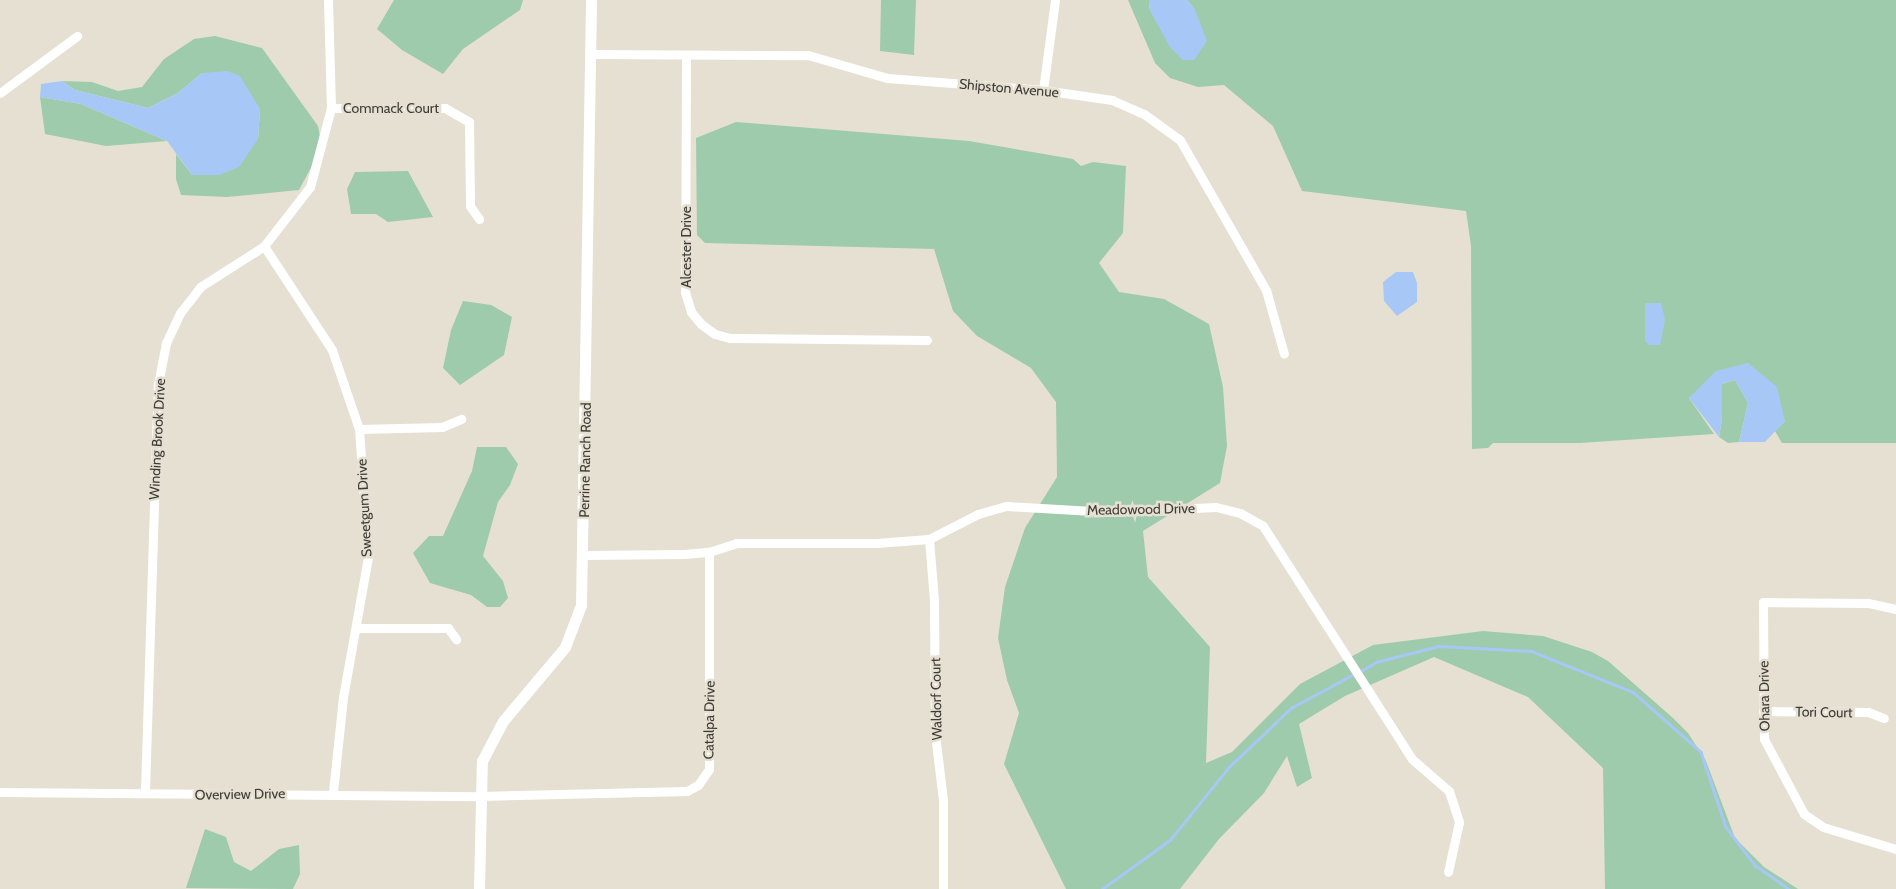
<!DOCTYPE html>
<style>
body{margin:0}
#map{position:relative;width:1896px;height:889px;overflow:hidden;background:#e6e0d2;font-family:Cabin,sans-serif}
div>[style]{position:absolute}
.green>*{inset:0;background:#9ecbac}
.water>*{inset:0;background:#a7c8f6}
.stream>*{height:2.5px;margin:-1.25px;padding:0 1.25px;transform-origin:1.25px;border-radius:1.25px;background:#a7c8f6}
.minor>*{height:9px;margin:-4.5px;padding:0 4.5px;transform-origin:4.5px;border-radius:4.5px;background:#fff}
.tertiary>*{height:11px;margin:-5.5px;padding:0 5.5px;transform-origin:5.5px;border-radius:5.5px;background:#fff}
span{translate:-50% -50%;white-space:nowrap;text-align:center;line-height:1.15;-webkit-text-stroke:5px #e6e0d2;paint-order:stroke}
.street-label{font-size:14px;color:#3e3c36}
</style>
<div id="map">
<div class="green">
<div style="clip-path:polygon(394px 0,523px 0,520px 10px,463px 49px,443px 74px,402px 50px,377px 29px)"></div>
<div style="clip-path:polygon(881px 0,916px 0,914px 55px,880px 51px)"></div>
<div style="clip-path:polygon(1128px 0,1150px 0,1149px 9px,1195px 10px,1187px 0,1896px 0,1896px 443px,1782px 443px,1775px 431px,1785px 421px,1748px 363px,1689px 398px,1714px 434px,1580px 443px,1493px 443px,1488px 448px,1472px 449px,1471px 246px,1466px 211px,1302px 191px,1273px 126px,1224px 85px,1198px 87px,1170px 78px,1155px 63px)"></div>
<div style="clip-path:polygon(215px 36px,262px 48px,318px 126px,322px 147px,299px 190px,227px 197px,181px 195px,176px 179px,176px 154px,192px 175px,258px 139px,260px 109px,252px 98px,202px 73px,178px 93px,148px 108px,75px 90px,62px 81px,92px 82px,118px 91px,142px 87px,164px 59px,194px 39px)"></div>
<div style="clip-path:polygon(40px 97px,81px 104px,167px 141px,106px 146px,45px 134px)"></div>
<div style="clip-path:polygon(736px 122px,969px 141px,1073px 159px,1081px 166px,1093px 162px,1126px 166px,1123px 233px,1099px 263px,1119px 292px,1164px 299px,1209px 324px,1223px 387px,1227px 446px,1220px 483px,1143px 531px,1148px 577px,1210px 647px,1206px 763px,1232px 752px,1300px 684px,1373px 645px,1483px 631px,1543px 636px,1592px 652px,1608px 661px,1673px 718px,1688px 733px,1706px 761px,1735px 838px,1764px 867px,1798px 889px,1605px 889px,1603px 768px,1528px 697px,1434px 657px,1345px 696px,1299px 724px,1312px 778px,1297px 787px,1287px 756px,1264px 793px,1219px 839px,1180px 889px,1066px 889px,1004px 764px,1019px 713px,1007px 680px,998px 638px,1005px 587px,1025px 528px,1057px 477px,1056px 402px,1031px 368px,977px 336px,953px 311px,934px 249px,705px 243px,697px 235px,696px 138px)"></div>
<div style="clip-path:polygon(408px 171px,433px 217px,388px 222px,376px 214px,351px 214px,347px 189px,355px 172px)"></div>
<div style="clip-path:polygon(463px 301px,491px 305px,512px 317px,504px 355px,460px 385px,443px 368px,451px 330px)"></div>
<div style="clip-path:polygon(1735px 380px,1748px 403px,1739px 442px,1728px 443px,1719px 437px,1722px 419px,1722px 384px)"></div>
<div style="clip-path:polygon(477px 447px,506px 447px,518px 464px,510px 485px,498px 502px,483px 556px,503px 581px,508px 598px,500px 607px,487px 607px,471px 595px,430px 583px,413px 553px,429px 536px,443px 536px,472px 471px)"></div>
<div style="clip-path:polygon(205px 829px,226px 837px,234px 862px,251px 871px,279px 849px,299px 845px,300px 874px,293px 889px,186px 888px)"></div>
</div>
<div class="water">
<div style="clip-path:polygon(1150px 0,1187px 0,1195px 10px,1207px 41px,1194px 60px,1183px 60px,1170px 47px,1149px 9px)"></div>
<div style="clip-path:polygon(227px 71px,240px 76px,260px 109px,258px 139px,239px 167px,219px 175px,192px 175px,167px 141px,81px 104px,40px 97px,41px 84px,62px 81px,75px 90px,148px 108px,178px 93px,202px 73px)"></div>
<div style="clip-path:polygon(1396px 272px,1413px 272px,1417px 283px,1417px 302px,1397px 316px,1384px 301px,1383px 282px)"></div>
<div style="clip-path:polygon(1645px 303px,1661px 303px,1665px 320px,1660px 345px,1649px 345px,1645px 341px)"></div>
<div style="clip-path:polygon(1748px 363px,1777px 387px,1785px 421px,1765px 442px,1739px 442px,1748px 403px,1735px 380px,1722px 384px,1722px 419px,1719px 437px,1689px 398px,1716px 371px)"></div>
</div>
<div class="stream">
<div style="left:1359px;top:672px;width:20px;rotate:-30deg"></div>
<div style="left:1376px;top:662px;width:65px;rotate:-14.3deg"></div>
<div style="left:1439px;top:646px;width:92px;rotate:3.1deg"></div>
<div style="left:1531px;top:651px;width:110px;rotate:21.9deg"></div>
<div style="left:1633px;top:692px;width:91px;rotate:41.4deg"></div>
<div style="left:1701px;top:752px;width:79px;rotate:71.6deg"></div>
<div style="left:1726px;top:827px;width:48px;rotate:52.7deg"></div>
<div style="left:1755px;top:865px;width:42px;rotate:35.2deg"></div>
<div style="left:1102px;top:889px;width:84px;rotate:-35.8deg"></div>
<div style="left:1170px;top:840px;width:94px;rotate:-51.1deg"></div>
<div style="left:1229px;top:767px;width:86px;rotate:-43.6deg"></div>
<div style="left:1291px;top:708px;width:72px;rotate:-28.4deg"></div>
</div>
<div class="minor">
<div style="left:591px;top:54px;width:217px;rotate:0.3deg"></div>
<div style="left:808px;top:55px;width:82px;rotate:16.2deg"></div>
<div style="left:887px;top:78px;width:156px;rotate:4.4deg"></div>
<div style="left:1043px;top:90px;width:70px;rotate:8.2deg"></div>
<div style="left:1112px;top:100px;width:35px;rotate:24deg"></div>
<div style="left:1144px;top:114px;width:44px;rotate:35.8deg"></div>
<div style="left:1180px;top:140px;width:173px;rotate:60.2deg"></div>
<div style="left:1266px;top:290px;width:66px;rotate:74.3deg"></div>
<div style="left:686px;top:56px;width:236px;rotate:90.2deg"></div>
<div style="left:685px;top:292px;width:21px;rotate:73deg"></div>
<div style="left:691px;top:312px;width:16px;rotate:50deg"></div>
<div style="left:701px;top:324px;width:17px;rotate:36deg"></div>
<div style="left:715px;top:334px;width:16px;rotate:15deg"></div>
<div style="left:730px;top:338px;width:197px;rotate:0.6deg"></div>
<div style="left:1043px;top:90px;width:91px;rotate:-82.4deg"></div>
<div style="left:0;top:93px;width:96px;rotate:-36.5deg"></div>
<div style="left:331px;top:108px;width:114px"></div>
<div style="left:445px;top:108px;width:28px;rotate:30deg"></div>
<div style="left:469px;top:122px;width:84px;rotate:89.3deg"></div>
<div style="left:470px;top:206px;width:16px;rotate:55deg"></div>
<div style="left:264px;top:246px;width:124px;rotate:56.8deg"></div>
<div style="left:332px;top:350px;width:83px;rotate:71.1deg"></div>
<div style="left:359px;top:429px;width:128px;rotate:86deg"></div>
<div style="left:368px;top:557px;width:142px;rotate:100.1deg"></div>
<div style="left:343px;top:697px;width:96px;rotate:96deg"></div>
<div style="left:359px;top:429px;width:83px;rotate:-1.4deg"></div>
<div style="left:442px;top:427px;width:21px;rotate:-23deg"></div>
<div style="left:929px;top:539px;width:61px;rotate:85.3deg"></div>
<div style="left:934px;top:600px;width:134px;rotate:89.6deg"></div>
<div style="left:935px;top:734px;width:66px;rotate:83.1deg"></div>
<div style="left:943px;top:800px;width:89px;rotate:90deg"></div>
<div style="left:584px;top:555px;width:100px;rotate:-0.6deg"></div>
<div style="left:684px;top:554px;width:25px;rotate:-5deg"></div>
<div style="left:709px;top:552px;width:28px;rotate:-18deg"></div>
<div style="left:736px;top:543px;width:140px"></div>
<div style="left:876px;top:543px;width:53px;rotate:-4.3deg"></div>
<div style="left:929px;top:539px;width:55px;rotate:-27deg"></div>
<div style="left:978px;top:514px;width:29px;rotate:-16deg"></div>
<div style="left:1006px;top:506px;width:104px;rotate:3.3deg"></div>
<div style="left:1110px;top:512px;width:106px;rotate:-2.7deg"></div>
<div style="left:1216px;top:507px;width:25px;rotate:14deg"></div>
<div style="left:1240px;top:513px;width:26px;rotate:29deg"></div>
<div style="left:1263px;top:526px;width:277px;rotate:57.4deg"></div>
<div style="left:1412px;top:759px;width:49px;rotate:40.9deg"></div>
<div style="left:1449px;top:791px;width:33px;rotate:72deg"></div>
<div style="left:1459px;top:822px;width:51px;rotate:102.4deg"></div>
<div style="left:1896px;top:609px;width:29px;rotate:-168deg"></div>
<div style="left:1868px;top:603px;width:105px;rotate:-179.5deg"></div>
<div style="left:1763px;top:602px;width:137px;rotate:89.6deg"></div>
<div style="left:1764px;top:739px;width:85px;rotate:61.9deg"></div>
<div style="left:1804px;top:814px;width:23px;rotate:34deg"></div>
<div style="left:1823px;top:827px;width:76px;rotate:16.8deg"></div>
<div style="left:356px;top:628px;width:92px"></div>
<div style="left:448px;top:628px;width:14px;rotate:54deg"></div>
<div style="left:1763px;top:711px;width:105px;rotate:0.5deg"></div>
<div style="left:1868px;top:712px;width:17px;rotate:21deg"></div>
<div style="left:145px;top:791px;width:407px;rotate:-88.2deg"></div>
<div style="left:158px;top:384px;width:42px;rotate:-79deg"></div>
<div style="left:166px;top:343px;width:33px;rotate:-65deg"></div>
<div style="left:180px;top:313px;width:33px;rotate:-52deg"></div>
<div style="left:200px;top:287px;width:76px;rotate:-32.6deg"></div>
<div style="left:264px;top:246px;width:75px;rotate:-52.1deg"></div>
<div style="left:310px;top:187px;width:82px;rotate:-75.1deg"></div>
<div style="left:331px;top:108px;width:108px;rotate:-91.6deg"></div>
<div style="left:0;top:792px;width:480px;rotate:0.5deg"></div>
<div style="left:480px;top:796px;width:207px;rotate:-1.4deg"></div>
<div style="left:687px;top:791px;width:13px;rotate:-29deg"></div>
<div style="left:698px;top:785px;width:19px;rotate:-55deg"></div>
<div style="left:709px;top:769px;width:217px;rotate:-90deg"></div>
</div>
<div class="tertiary">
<div style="left:479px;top:889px;width:128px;rotate:-88.7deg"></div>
<div style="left:482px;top:761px;width:45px;rotate:-62.3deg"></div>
<div style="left:503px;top:721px;width:97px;rotate:-50deg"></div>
<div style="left:565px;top:647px;width:45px;rotate:-69.1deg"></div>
<div style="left:581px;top:605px;width:605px;rotate:-89.05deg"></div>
</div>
<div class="street-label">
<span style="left:1009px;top:88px;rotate:5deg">Shipston Avenue</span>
<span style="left:391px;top:108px">Commack Court</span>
<span style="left:686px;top:247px;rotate:-90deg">Alcester Drive</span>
<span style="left:157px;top:439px;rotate:-87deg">Winding Brook Drive</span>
<span style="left:585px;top:460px;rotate:-89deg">Perrine Ranch Road</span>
<span style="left:364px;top:508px;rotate:-93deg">Sweetgum Drive</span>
<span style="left:1141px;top:509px;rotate:-1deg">Meadowood Drive</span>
<span style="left:1764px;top:696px;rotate:-91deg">Ohara Drive</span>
<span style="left:936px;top:699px;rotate:-91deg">Waldorf Court</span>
<span style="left:1824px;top:712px;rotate:1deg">Tori Court</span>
<span style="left:709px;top:720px;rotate:-89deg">Catalpa Drive</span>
<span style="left:240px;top:794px;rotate:-1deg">Overview Drive</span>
</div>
</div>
